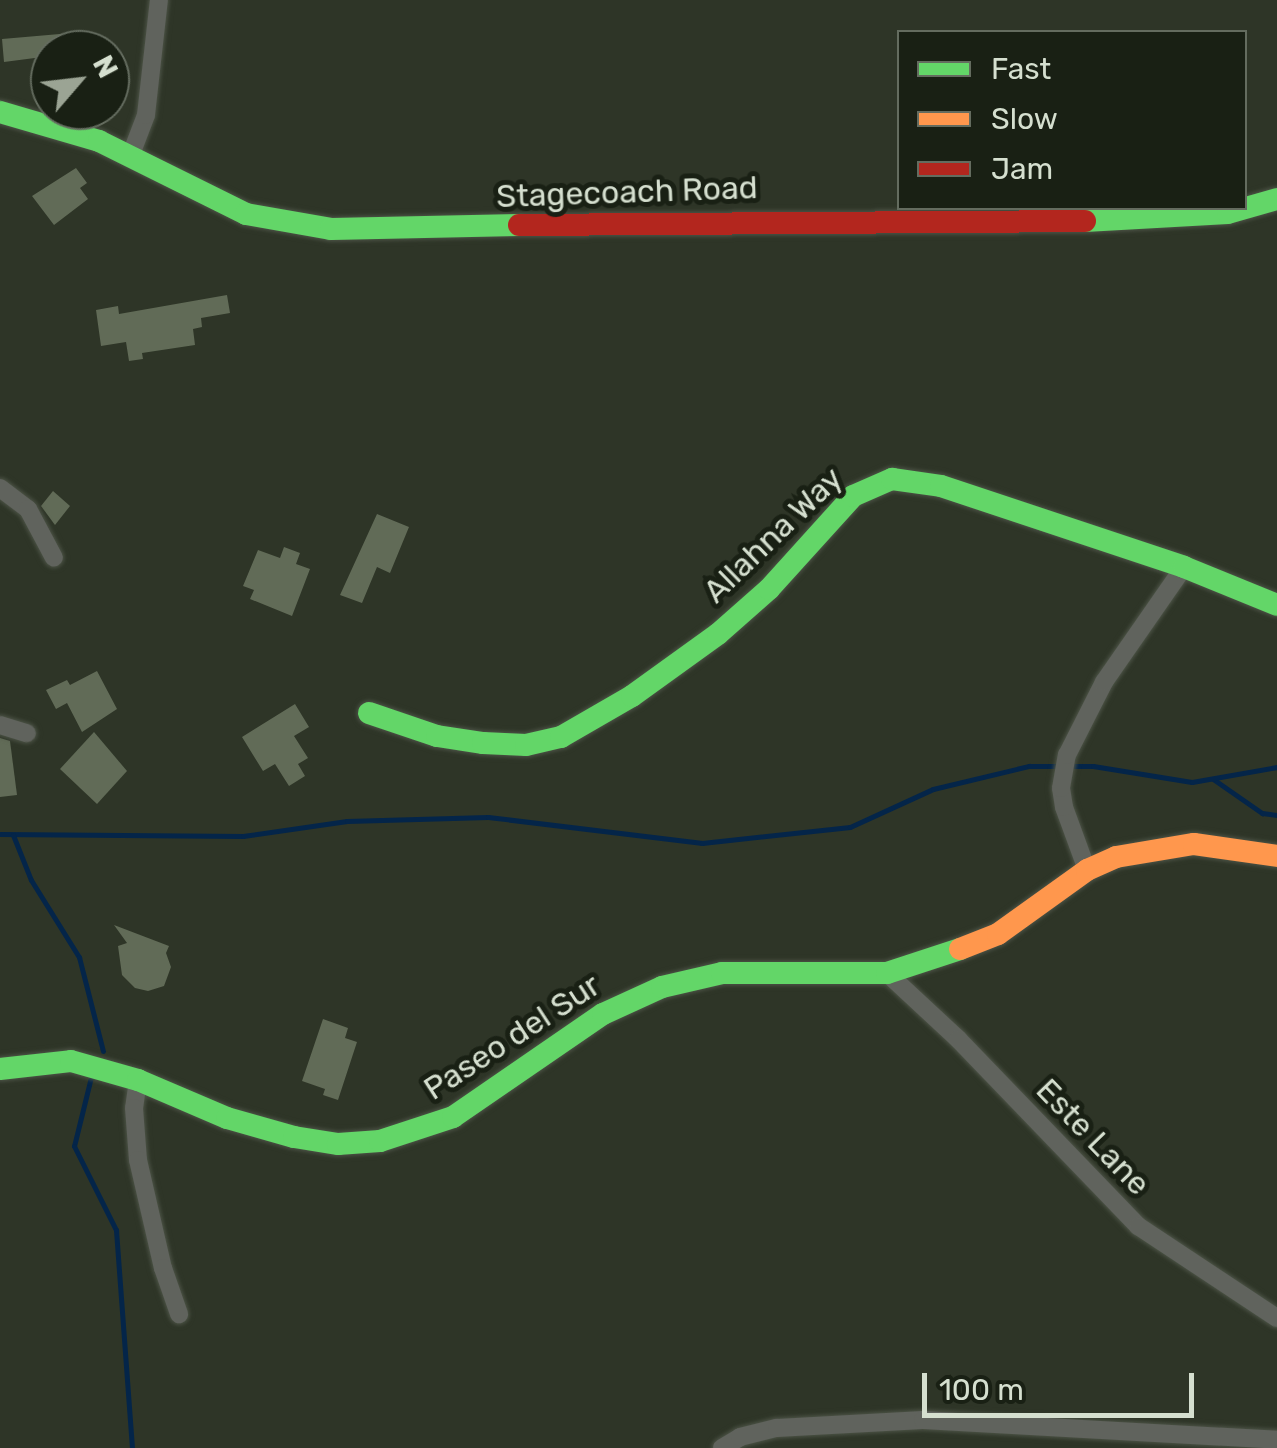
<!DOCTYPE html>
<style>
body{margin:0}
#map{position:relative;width:1277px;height:1448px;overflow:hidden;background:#2e3527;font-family:Rubik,sans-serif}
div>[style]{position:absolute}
.stream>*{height:5px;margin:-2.5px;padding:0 2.5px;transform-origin:2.5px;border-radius:2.5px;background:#042549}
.building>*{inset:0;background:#616b57}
.roads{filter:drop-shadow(0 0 2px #4c5346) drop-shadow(0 0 2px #4c5346)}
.street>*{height:18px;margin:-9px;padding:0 9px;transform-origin:9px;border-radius:9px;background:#60635d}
.fast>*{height:22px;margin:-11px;padding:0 11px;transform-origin:11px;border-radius:11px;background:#63d668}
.slow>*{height:22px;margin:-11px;padding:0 11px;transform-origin:11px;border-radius:11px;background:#ff974d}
.jam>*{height:22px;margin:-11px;padding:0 11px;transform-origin:11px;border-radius:11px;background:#b3261e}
span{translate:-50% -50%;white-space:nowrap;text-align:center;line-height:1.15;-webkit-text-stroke:10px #192014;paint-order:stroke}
.street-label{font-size:32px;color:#d5dfcf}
.legend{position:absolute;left:897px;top:30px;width:350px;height:180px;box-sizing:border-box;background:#192014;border:2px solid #646c5f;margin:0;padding:12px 18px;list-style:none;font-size:30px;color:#d5dfcf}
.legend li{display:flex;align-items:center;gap:20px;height:50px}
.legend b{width:50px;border:2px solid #646c5f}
.north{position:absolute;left:30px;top:30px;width:100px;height:100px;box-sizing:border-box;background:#192014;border:2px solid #646c5f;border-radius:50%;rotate:62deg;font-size:28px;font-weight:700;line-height:40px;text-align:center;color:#d5dfcf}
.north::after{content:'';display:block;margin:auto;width:35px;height:45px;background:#9ba494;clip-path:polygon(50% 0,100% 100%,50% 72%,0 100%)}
.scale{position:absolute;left:922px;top:1373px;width:272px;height:45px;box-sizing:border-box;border:5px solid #d5dfcf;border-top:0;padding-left:12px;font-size:30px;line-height:35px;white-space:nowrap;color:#d5dfcf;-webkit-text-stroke:8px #192014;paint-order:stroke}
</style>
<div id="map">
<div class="stream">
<div style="left:1213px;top:779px;width:60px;rotate:34.8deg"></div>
<div style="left:1262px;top:813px;width:15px;rotate:8deg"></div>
<div style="left:0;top:834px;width:243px;rotate:0.5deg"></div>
<div style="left:243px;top:836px;width:105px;rotate:-8.2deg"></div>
<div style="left:347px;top:821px;width:141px;rotate:-1.6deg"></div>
<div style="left:488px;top:817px;width:216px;rotate:6.9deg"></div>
<div style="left:702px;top:843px;width:149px;rotate:-6.2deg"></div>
<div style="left:850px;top:827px;width:91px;rotate:-24.6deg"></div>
<div style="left:933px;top:789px;width:99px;rotate:-13.5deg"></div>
<div style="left:1029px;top:766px;width:64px"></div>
<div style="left:1093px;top:766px;width:100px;rotate:9.2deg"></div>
<div style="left:1192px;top:782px;width:86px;rotate:-10deg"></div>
<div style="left:13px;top:835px;width:48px;rotate:68.2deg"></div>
<div style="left:31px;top:880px;width:91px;rotate:58.1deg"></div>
<div style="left:79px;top:957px;width:97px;rotate:75.7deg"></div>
<div style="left:91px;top:1077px;width:71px;rotate:103.8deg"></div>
<div style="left:74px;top:1146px;width:94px;rotate:63.4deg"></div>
<div style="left:116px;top:1230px;width:219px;rotate:85.8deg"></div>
</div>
<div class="building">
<div style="clip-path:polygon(83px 32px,85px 50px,50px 50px,50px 56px,4px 62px,2px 39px)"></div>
<div style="clip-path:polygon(76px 168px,87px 183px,80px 188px,88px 199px,54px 225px,32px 196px)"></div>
<div style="clip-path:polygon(227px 295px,230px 313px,201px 318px,202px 327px,193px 329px,195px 345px,142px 353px,143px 359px,129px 361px,126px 342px,101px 346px,96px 310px,118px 306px,119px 314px)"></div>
<div style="clip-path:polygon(53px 491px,70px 506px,55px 525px,41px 506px)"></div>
<div style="clip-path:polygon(377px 514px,409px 527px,390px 573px,377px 567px,362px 603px,340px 595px)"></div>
<div style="clip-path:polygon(284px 547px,300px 553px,296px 564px,310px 569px,292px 616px,250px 599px,254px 590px,243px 586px,258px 550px,280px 558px)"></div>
<div style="clip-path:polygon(97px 671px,117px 709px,82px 732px,67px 703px,56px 709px,46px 690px,67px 680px,70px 685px)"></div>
<div style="clip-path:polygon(295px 704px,309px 727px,294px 736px,308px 758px,298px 764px,305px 776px,289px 786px,275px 764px,263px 771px,242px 737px)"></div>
<div style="clip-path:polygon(94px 732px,127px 771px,97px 804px,60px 769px)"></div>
<div style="clip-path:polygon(0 738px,10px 741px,17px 795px,0 797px)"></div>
<div style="clip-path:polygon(114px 925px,169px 946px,166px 953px,171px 967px,164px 986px,148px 991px,135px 988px,122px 975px,118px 946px,127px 943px)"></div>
<div style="clip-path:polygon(323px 1019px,348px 1028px,345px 1038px,357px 1042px,338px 1100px,323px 1095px,325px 1089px,302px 1081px)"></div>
</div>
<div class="roads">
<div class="street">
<div style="left:130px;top:157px;width:45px;rotate:-69.1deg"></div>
<div style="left:146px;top:115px;width:116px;rotate:-83.6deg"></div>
<div style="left:0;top:488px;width:35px;rotate:37deg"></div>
<div style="left:28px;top:509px;width:55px;rotate:62deg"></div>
<div style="left:0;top:725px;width:28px;rotate:17deg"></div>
<div style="left:1087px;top:870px;width:67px;rotate:-110.1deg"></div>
<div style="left:1064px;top:807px;width:19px;rotate:-99deg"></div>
<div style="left:1061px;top:788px;width:34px;rotate:-80deg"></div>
<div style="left:1067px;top:755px;width:82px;rotate:-63.1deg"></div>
<div style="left:1104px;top:682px;width:140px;rotate:-55.2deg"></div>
<div style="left:887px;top:973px;width:97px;rotate:42.9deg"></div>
<div style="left:958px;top:1039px;width:260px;rotate:46.1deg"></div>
<div style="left:1138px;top:1226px;width:167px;rotate:33.5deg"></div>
<div style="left:138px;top:1080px;width:28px;rotate:98deg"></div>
<div style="left:134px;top:1108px;width:52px;rotate:85.6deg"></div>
<div style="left:138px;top:1160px;width:111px;rotate:77deg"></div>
<div style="left:163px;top:1268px;width:49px;rotate:70.8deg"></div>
<div style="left:722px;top:1448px;width:21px;rotate:-31deg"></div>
<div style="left:740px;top:1437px;width:38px;rotate:-14deg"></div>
<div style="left:777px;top:1428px;width:146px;rotate:-3.1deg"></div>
<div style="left:923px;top:1420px;width:355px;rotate:3.2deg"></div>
</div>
<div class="fast">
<div style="left:0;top:112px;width:103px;rotate:16.3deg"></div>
<div style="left:99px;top:141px;width:164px;rotate:26.4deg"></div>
<div style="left:246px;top:214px;width:86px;rotate:10deg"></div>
<div style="left:331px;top:229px;width:188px;rotate:-1.2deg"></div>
<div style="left:1085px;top:221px;width:143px;rotate:-3.2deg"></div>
<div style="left:1228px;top:213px;width:51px;rotate:-15.9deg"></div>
<div style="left:369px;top:713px;width:72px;rotate:18.7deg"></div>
<div style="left:437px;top:736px;width:47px;rotate:8.7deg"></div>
<div style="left:483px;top:743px;width:43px;rotate:2.7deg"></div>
<div style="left:526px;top:745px;width:36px;rotate:-13deg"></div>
<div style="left:561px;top:737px;width:82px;rotate:-30deg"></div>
<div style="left:632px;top:696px;width:106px;rotate:-35.8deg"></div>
<div style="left:718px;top:634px;width:68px;rotate:-41.4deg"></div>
<div style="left:769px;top:589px;width:125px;rotate:-47.9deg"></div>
<div style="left:853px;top:496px;width:43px;rotate:-23.6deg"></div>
<div style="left:892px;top:479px;width:49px;rotate:8.1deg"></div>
<div style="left:941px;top:486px;width:256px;rotate:18.4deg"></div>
<div style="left:1184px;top:567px;width:100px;rotate:22.2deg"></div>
<div style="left:0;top:1069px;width:71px;rotate:-6.4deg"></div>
<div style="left:71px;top:1061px;width:70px;rotate:15.8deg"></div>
<div style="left:138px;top:1080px;width:97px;rotate:23.1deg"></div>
<div style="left:227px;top:1118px;width:70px;rotate:15.8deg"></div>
<div style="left:294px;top:1137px;width:45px;rotate:9deg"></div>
<div style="left:338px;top:1144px;width:42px;rotate:-4.1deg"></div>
<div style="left:380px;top:1141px;width:77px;rotate:-18.2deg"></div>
<div style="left:453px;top:1117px;width:182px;rotate:-34.5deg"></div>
<div style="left:603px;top:1014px;width:65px;rotate:-24.6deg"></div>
<div style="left:662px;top:987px;width:62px;rotate:-13.1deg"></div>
<div style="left:722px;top:973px;width:165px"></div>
<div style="left:887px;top:973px;width:77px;rotate:-18.2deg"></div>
</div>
<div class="slow">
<div style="left:960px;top:949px;width:41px;rotate:-21.5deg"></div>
<div style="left:998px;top:934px;width:110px;rotate:-35.7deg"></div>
<div style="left:1087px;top:870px;width:32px;rotate:-24deg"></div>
<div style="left:1116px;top:857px;width:79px;rotate:-9.5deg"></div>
<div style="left:1194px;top:844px;width:84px;rotate:8.2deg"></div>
</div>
<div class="jam">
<div style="left:519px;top:225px;width:566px;rotate:-0.4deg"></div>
</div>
</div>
<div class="street-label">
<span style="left:627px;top:192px;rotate:-2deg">Stagecoach Road</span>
<span style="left:773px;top:535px;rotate:-44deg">Allahna Way</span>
<span style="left:512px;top:1037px;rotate:-33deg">Paseo del Sur</span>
<span style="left:1093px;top:1137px;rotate:46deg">Este Lane</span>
</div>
<ul class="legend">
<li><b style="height:12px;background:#63d668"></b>Fast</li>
<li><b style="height:12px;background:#ff974d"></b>Slow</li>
<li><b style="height:12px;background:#b3261e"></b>Jam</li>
</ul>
<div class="north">N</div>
<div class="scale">100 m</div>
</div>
